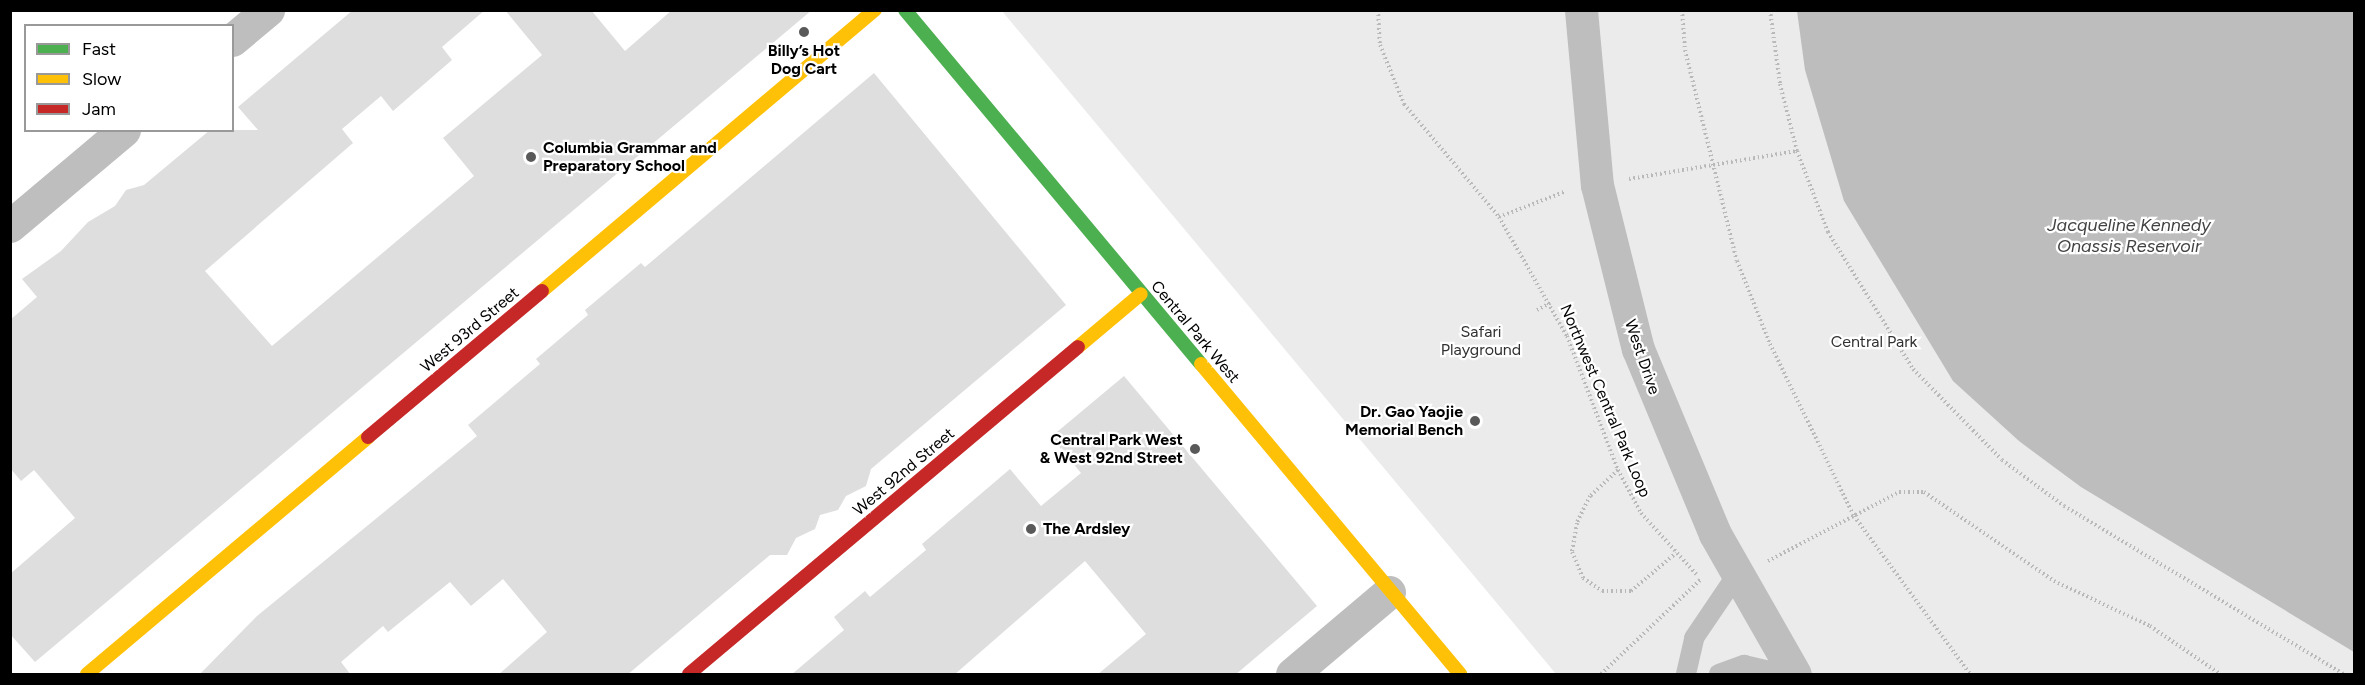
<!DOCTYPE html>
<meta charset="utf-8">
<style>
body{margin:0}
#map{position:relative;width:2365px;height:685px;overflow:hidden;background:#fff;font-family:Figtree,sans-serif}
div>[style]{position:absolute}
.green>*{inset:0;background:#ebebeb}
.water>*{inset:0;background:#bdbdbd}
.building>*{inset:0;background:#dedede}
.path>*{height:4px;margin-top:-2px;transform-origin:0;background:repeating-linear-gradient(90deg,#b9b9b9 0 1.5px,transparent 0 4.5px)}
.lane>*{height:20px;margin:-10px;padding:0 10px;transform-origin:10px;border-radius:10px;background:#bebebe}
.street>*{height:33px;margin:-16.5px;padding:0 16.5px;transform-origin:16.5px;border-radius:16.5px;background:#bebebe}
.fast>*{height:14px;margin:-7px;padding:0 7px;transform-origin:7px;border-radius:7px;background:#4caf50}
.slow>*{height:14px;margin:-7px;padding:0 7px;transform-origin:7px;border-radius:7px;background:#ffc107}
.jam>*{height:14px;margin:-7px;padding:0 7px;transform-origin:7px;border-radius:7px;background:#c62828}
.dots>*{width:16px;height:16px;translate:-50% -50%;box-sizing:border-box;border:3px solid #fff;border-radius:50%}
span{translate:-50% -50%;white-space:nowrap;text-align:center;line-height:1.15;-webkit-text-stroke:4.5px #fff;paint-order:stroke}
.poi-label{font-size:16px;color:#000;font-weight:700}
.left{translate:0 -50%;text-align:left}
.right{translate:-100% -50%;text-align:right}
.street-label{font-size:16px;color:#000}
.park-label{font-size:16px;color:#313131}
.water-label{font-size:18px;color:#424242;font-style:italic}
.frame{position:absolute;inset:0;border:12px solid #000;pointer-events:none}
.legend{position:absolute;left:24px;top:24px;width:210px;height:108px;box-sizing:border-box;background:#fff;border:2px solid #999;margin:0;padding:8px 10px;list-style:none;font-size:18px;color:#000}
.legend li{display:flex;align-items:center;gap:12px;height:30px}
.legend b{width:30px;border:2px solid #999}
</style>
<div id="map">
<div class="green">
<div style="clip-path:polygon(1002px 11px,2354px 11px,2354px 674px,1556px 674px)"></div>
</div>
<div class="water">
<div style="clip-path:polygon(1797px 11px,2354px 11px,2354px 652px,2081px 487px,2019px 441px,1953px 381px,1844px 201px,1805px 70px)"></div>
</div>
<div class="building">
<div style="clip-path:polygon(353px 10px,485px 10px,442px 47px,452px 60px,393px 111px,381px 96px,342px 129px,353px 143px,205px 271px,272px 346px,474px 176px,443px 138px,542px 55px,505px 10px,591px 10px,625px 51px,672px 10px,812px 10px,35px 662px,10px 634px,10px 574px,75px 518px,34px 470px,21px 481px,10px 468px,10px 320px,37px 297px,22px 279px,61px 251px,88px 222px,115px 206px,126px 190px,144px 185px,210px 130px,258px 130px,238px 107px)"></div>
<div style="clip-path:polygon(874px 73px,1066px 305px,871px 469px,866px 486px,846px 496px,838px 510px,820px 515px,815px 529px,796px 538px,787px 555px,770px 555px,627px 675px,498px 675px,547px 632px,503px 579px,471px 606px,450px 582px,388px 632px,383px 626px,341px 662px,351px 675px,199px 675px,257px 616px,477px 436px,468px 425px,540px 364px,536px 359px,588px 315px,585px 310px,641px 263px,645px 267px)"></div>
<div style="clip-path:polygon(1124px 376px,1317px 606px,1235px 675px,1097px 675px,1146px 634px,1085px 561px,954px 675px,791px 675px,844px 630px,834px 617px,865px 591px,870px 597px,926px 550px,922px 544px,1010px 469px,1041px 506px,1081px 473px,1051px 437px)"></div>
</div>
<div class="path">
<div style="left:1378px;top:10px;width:35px;rotate:87deg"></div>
<div style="left:1380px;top:45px;width:64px;rotate:67.9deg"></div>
<div style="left:1404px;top:104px;width:148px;rotate:49.9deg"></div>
<div style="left:1499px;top:217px;width:137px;rotate:60.3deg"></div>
<div style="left:1567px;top:336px;width:143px;rotate:69.2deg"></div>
<div style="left:1618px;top:470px;width:49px;rotate:61.9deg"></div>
<div style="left:1641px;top:513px;width:84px;rotate:47.9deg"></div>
<div style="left:1682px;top:10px;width:40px;rotate:85.7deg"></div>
<div style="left:1685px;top:50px;width:217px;rotate:76.2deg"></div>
<div style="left:1737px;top:261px;width:89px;rotate:68.3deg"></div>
<div style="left:1770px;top:344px;width:191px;rotate:64deg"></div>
<div style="left:1854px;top:516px;width:196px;rotate:53.7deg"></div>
<div style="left:1770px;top:10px;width:75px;rotate:82.3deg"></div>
<div style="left:1780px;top:84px;width:69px;rotate:75.8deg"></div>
<div style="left:1797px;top:151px;width:87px;rotate:69.1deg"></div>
<div style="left:1828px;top:232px;width:161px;rotate:58.2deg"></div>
<div style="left:1913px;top:369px;width:127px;rotate:45.6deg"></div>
<div style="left:2002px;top:460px;width:77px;rotate:36.6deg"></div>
<div style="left:2064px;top:506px;width:327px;rotate:31deg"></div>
<div style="left:1629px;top:179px;width:170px;rotate:-9.5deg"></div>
<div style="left:1499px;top:217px;width:70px;rotate:-21deg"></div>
<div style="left:1537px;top:310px;width:15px;rotate:-28deg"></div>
<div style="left:1618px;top:470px;width:38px;rotate:137deg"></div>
<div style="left:1590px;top:496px;width:30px;rotate:116deg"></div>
<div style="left:1577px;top:523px;width:29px;rotate:100deg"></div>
<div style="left:1572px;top:552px;width:28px;rotate:67deg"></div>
<div style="left:1583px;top:578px;width:23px;rotate:34deg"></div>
<div style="left:1602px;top:591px;width:29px"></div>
<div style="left:1631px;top:591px;width:59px;rotate:-40.2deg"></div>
<div style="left:1768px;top:561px;width:148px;rotate:-27.8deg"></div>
<div style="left:1899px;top:492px;width:25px"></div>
<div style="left:1924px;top:492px;width:158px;rotate:34.4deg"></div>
<div style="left:2054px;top:581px;width:106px;rotate:25.1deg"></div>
<div style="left:2150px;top:626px;width:85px;rotate:34.4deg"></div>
<div style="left:1601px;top:674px;width:137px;rotate:-43.5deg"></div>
</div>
<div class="lane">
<div style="left:1686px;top:674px;width:37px;rotate:-77deg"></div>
<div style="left:1694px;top:638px;width:75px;rotate:-55.9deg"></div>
<div style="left:1719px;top:674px;width:27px;rotate:-20deg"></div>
<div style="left:1744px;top:665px;width:39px;rotate:13deg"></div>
</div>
<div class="street">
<div style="left:1581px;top:10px;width:176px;rotate:84.8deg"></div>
<div style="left:1597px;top:185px;width:169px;rotate:76deg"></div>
<div style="left:1638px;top:349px;width:200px;rotate:67.4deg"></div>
<div style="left:1715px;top:534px;width:161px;rotate:60.3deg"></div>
<div style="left:232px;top:40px;width:47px;rotate:-39.8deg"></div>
<div style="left:10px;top:226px;width:149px;rotate:-40.1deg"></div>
<div style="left:1292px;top:674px;width:127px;rotate:-40.2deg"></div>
</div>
<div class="fast">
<div style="left:905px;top:10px;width:461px;rotate:50.1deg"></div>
</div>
<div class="slow">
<div style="left:542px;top:291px;width:436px;rotate:-40.2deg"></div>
<div style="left:1078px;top:347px;width:82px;rotate:-40.1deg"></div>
<div style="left:1201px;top:364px;width:404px;rotate:50.1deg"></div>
<div style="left:87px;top:674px;width:368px;rotate:-40.1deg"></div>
</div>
<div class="jam">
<div style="left:368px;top:437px;width:227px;rotate:-40deg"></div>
<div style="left:689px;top:674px;width:508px;rotate:-40.05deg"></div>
</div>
<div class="dots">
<div style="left:804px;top:32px;background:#595959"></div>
<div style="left:531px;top:157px;background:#595959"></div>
<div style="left:1475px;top:421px;background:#595959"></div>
<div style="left:1195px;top:449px;background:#595959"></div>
<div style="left:1031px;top:529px;background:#595959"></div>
</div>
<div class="poi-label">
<span style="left:804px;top:60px">Billy’s Hot<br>Dog Cart</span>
<span class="left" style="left:543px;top:157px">Columbia Grammar and<br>Preparatory School</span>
<span class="right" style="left:1463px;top:421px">Dr. Gao Yaojie<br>Memorial Bench</span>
<span class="right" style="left:1183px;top:449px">Central Park West<br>&amp; West 92nd Street</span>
<span class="left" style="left:1043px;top:529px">The Ardsley</span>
</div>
<div class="street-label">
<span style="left:470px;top:330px;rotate:-40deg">West 93rd Street</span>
<span style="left:1195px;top:332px;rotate:50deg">Central Park West</span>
<span style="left:1642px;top:357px;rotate:71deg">West Drive</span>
<span style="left:1605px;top:401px;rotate:67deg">Northwest Central Park Loop</span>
<span style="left:904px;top:472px;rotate:-40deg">West 92nd Street</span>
</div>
<div class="park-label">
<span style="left:1481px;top:341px">Safari<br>Playground</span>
<span style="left:1874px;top:342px">Central Park</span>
</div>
<div class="water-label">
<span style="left:2129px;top:236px">Jacqueline Kennedy<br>Onassis Reservoir</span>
</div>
<div class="frame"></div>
<ul class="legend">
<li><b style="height:8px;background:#4caf50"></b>Fast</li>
<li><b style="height:8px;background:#ffc107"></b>Slow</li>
<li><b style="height:8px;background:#c62828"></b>Jam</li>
</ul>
</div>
